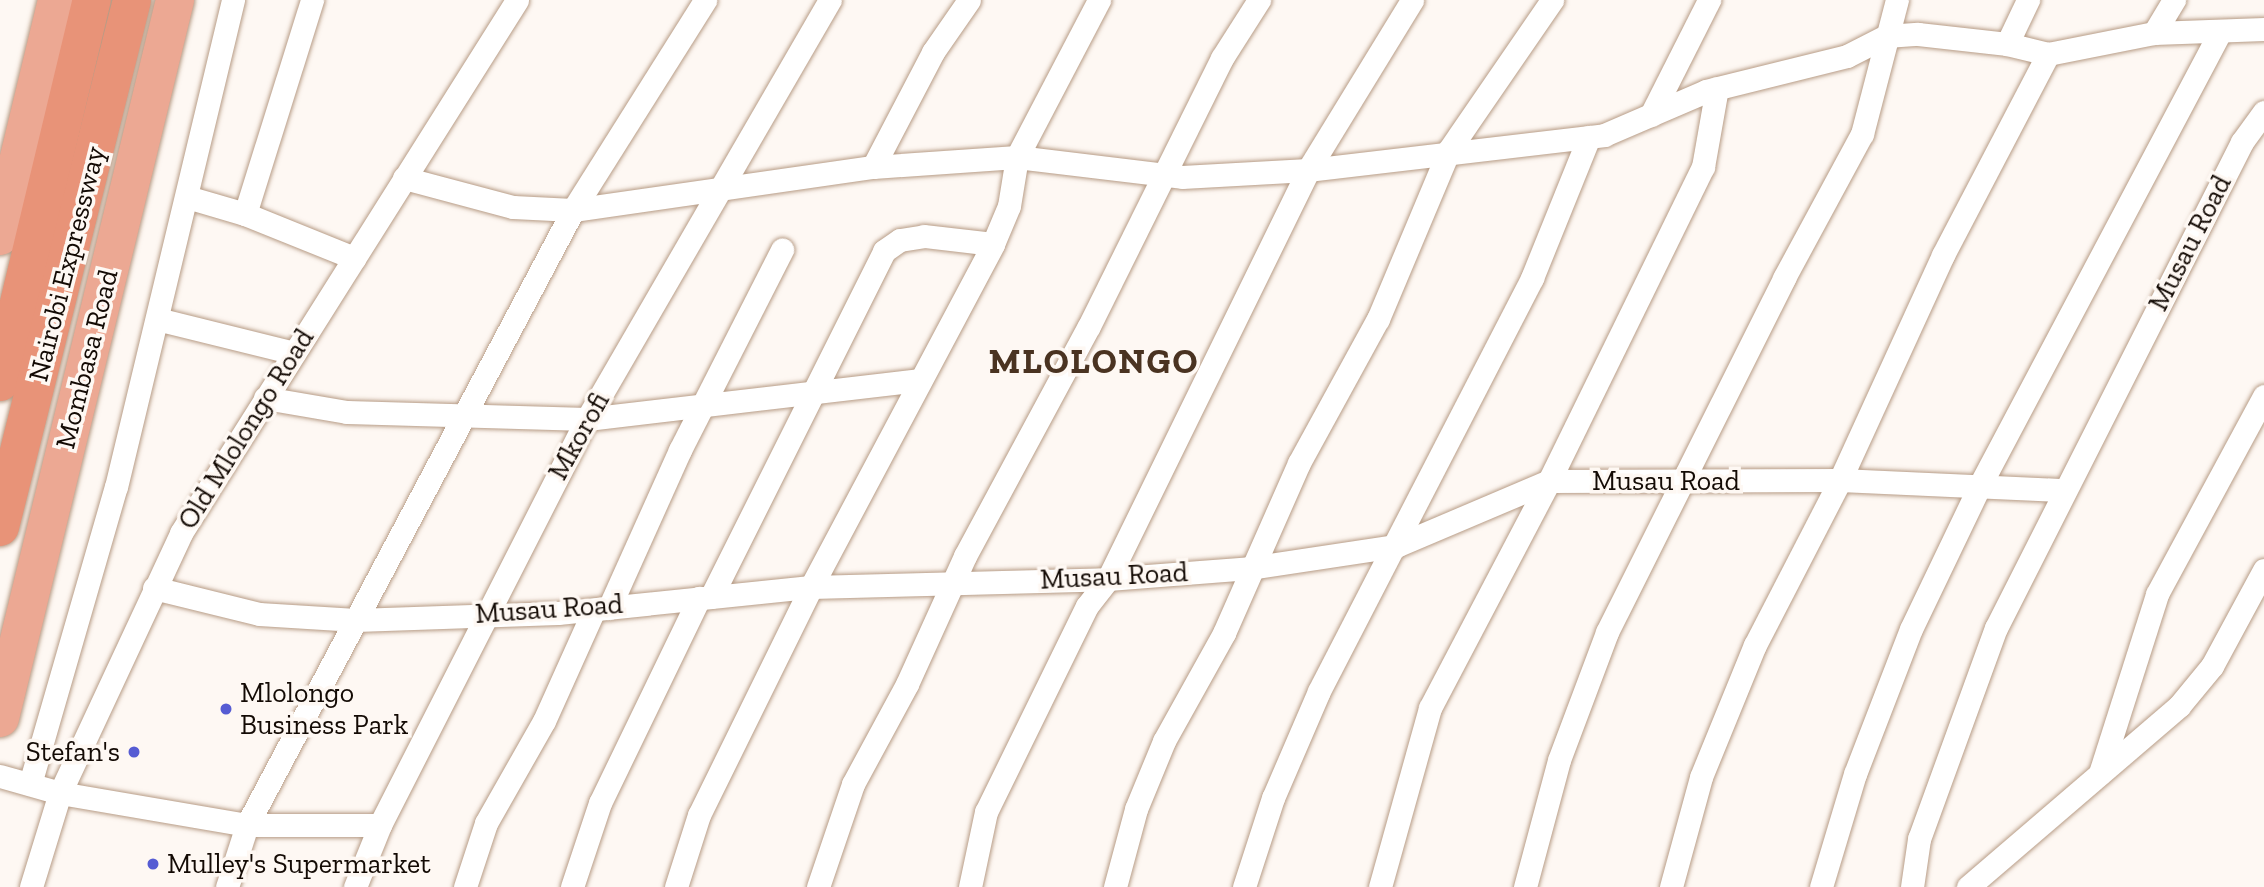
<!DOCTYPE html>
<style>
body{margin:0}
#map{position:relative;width:2264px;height:887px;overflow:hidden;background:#fef8f3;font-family:"Zilla Slab",serif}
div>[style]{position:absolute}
.roads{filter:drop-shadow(0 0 2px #b79c86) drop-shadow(0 0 2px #b79c86)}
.minor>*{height:23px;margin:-11.5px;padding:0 11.5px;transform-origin:11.5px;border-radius:11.5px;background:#fff}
.trunk>*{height:38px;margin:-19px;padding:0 19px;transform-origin:19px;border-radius:19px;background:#eca893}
.motorway>*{height:38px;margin:-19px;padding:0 19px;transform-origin:19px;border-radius:19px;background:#e89378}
.dots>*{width:19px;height:19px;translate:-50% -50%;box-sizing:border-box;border:4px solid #fef8f3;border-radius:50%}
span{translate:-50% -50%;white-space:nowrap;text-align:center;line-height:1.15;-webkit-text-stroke:7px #fef8f3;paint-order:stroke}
.street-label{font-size:28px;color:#130a04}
.poi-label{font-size:28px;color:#130a04}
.left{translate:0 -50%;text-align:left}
.right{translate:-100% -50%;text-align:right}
.district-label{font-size:35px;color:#4a3321;font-weight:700;letter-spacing:2px}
</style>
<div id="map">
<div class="roads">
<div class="minor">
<div style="left:2154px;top:33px;width:39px;rotate:-59deg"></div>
<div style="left:2007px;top:44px;width:42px;rotate:13.7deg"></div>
<div style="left:2048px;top:54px;width:108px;rotate:-11.2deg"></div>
<div style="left:2154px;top:33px;width:110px;rotate:-2.1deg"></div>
<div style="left:1651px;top:115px;width:129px;rotate:-63.2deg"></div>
<div style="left:873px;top:167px;width:130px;rotate:-62.4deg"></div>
<div style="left:933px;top:52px;width:63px;rotate:-55.3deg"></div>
<div style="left:404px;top:178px;width:113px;rotate:14.9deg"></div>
<div style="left:513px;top:207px;width:60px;rotate:2.9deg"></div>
<div style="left:573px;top:210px;width:303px;rotate:-8.2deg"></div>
<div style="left:873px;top:167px;width:144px;rotate:-4deg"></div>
<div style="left:1017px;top:157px;width:166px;rotate:6.9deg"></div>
<div style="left:1182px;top:177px;width:126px;rotate:-3.2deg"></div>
<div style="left:1308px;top:170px;width:298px;rotate:-6.7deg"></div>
<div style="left:1604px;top:135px;width:111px;rotate:-23.3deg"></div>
<div style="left:1706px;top:91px;width:145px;rotate:-13.9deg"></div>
<div style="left:1847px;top:56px;width:44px;rotate:-27.1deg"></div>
<div style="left:1886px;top:36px;width:32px;rotate:-4deg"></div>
<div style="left:1918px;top:34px;width:90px;rotate:6.4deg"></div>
<div style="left:2007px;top:44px;width:49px;rotate:-64.5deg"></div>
<div style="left:187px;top:197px;width:60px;rotate:16.3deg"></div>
<div style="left:245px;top:214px;width:118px;rotate:22deg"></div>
<div style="left:245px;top:214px;width:224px;rotate:-72.6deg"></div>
<div style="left:157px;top:319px;width:141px;rotate:13.9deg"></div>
<div style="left:265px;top:398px;width:83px;rotate:9.7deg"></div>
<div style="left:347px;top:412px;width:240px;rotate:1.7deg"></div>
<div style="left:587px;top:419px;width:336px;rotate:-6.7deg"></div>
<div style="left:154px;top:588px;width:108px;rotate:13.9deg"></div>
<div style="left:259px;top:614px;width:97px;rotate:3.5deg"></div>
<div style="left:356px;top:620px;width:202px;rotate:-2deg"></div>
<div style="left:558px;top:613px;width:254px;rotate:-5.9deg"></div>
<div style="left:811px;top:587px;width:297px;rotate:-1.5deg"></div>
<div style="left:1108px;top:579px;width:142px;rotate:-4.4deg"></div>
<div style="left:1250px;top:568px;width:148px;rotate:-8.6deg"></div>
<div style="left:1396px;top:546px;width:166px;rotate:-23deg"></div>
<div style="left:1549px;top:481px;width:291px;rotate:-0.2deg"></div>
<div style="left:1840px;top:480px;width:224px;rotate:2.6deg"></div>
<div style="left:711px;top:597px;width:387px;rotate:-63.4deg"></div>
<div style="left:884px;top:251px;width:19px;rotate:-35deg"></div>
<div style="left:900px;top:240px;width:24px;rotate:-9deg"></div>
<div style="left:924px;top:236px;width:69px;rotate:6.6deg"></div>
<div style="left:609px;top:608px;width:173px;rotate:-65.8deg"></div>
<div style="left:680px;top:450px;width:225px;rotate:-63deg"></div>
<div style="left:2100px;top:773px;width:188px;rotate:-72.3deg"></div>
<div style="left:2157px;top:594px;width:225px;rotate:-61.6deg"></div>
<div style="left:0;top:776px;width:62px;rotate:15.8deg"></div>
<div style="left:60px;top:793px;width:190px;rotate:9.7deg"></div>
<div style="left:247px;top:825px;width:133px"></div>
<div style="left:30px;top:784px;width:309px;rotate:-73.9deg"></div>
<div style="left:116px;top:487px;width:501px;rotate:-76.49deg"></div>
<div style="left:31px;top:887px;width:98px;rotate:-72.9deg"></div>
<div style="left:60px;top:793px;width:287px;rotate:-65deg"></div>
<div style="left:181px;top:533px;width:630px;rotate:-57.77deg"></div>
<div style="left:227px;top:887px;width:65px;rotate:-72.1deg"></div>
<div style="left:247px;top:825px;width:696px;rotate:-62.07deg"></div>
<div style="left:573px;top:210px;width:248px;rotate:-57.8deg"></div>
<div style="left:355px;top:887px;width:67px;rotate:-68deg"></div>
<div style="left:380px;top:825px;width:456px;rotate:-63deg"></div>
<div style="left:587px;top:419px;width:484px;rotate:-59.9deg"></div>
<div style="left:465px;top:887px;width:67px;rotate:-71.8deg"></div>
<div style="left:486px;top:823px;width:117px;rotate:-60.4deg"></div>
<div style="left:544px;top:721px;width:122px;rotate:-65.8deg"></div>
<div style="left:572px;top:887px;width:89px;rotate:-71.6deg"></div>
<div style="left:600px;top:803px;width:228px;rotate:-64.2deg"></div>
<div style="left:676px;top:887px;width:76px;rotate:-72.3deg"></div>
<div style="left:699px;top:815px;width:254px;rotate:-63.8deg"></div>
<div style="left:811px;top:587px;width:388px;rotate:-62deg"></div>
<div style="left:993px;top:244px;width:41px;rotate:-67.2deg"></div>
<div style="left:1009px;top:206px;width:50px;rotate:-80.7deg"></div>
<div style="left:1017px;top:157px;width:177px;rotate:-62.4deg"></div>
<div style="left:818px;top:887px;width:109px;rotate:-71.2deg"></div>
<div style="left:853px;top:784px;width:114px;rotate:-61.6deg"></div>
<div style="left:907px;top:684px;width:141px;rotate:-65.6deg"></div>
<div style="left:965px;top:556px;width:261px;rotate:-61.7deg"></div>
<div style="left:1089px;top:326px;width:299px;rotate:-63.6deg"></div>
<div style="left:1222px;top:58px;width:69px;rotate:-57.5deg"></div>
<div style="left:970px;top:887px;width:77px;rotate:-78deg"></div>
<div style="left:986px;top:812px;width:229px;rotate:-63.9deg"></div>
<div style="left:1087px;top:606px;width:34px;rotate:-52deg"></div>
<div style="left:1108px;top:579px;width:455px;rotate:-63.9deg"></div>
<div style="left:1308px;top:170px;width:199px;rotate:-58.5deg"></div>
<div style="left:1115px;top:887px;width:81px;rotate:-74.9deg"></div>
<div style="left:1136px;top:809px;width:74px;rotate:-67.6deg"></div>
<div style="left:1164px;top:741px;width:124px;rotate:-60.9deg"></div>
<div style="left:1224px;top:633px;width:186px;rotate:-66.2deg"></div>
<div style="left:1299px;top:463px;width:164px;rotate:-61.3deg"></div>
<div style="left:1378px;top:319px;width:183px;rotate:-67.2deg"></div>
<div style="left:1449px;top:150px;width:182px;rotate:-55.5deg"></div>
<div style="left:1244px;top:887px;width:94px;rotate:-72deg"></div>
<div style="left:1273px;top:798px;width:116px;rotate:-66.7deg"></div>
<div style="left:1319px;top:691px;width:465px;rotate:-62.7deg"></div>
<div style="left:1532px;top:278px;width:152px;rotate:-68deg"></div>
<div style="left:1380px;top:887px;width:186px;rotate:-74.4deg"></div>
<div style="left:1430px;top:708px;width:256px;rotate:-62.3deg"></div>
<div style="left:1549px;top:481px;width:350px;rotate:-63.9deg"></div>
<div style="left:1703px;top:167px;width:80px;rotate:-80deg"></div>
<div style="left:1525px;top:887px;width:131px;rotate:-75deg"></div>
<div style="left:1559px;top:760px;width:137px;rotate:-69.4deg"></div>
<div style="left:1607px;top:632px;width:396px;rotate:-63.4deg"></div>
<div style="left:1784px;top:278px;width:164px;rotate:-61.6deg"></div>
<div style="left:1862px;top:134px;width:138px;rotate:-75.4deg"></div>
<div style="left:1671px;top:887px;width:114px;rotate:-74.7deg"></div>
<div style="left:1701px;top:777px;width:143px;rotate:-67.8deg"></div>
<div style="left:1755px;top:645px;width:186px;rotate:-62.7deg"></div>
<div style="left:1840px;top:480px;width:247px;rotate:-65.4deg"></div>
<div style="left:1943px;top:255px;width:227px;rotate:-62.4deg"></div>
<div style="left:1821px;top:887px;width:118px;rotate:-73.3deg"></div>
<div style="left:1855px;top:774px;width:155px;rotate:-68.9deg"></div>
<div style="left:1911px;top:629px;width:157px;rotate:-64.4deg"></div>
<div style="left:1979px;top:487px;width:515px;rotate:-62.09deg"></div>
<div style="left:1912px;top:887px;width:49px;rotate:-81.7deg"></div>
<div style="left:1919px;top:839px;width:225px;rotate:-70deg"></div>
<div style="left:1996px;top:628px;width:545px;rotate:-63.15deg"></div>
<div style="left:2242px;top:142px;width:37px;rotate:-54deg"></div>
<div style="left:1968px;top:887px;width:278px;rotate:-40.6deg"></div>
<div style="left:2179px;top:706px;width:52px;rotate:-50.5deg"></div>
<div style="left:2212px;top:666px;width:109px;rotate:-61.6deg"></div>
</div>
<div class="trunk">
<div style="left:0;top:236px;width:243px;rotate:-76.4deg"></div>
<div style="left:0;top:718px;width:739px;rotate:-76.3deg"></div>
</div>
<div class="motorway">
<div style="left:0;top:382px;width:393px;rotate:-76.5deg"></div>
<div style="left:0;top:527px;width:543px;rotate:-75.94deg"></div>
</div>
</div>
<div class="dots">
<div style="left:226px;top:709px;background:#565cd3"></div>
<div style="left:134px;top:752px;background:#565cd3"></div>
<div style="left:153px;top:864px;background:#565cd3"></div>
</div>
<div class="street-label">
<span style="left:2190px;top:243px;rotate:-63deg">Musau Road</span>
<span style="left:67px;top:264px;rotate:-76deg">Nairobi Expressway</span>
<span style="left:87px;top:359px;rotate:-76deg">Mombasa Road</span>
<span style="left:246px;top:429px;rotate:-58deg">Old Mlolongo Road</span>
<span style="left:579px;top:436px;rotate:-61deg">Mkorofi</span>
<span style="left:1666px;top:481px">Musau Road</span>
<span style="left:1114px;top:576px;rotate:-3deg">Musau Road</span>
<span style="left:549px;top:609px;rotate:-4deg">Musau Road</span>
</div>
<div class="poi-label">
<span class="left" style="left:240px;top:709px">Mlolongo<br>Business Park</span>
<span class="right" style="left:120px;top:752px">Stefan's</span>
<span class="left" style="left:167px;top:864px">Mulley's Supermarket</span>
</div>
<div class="district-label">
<span style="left:1094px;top:361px">MLOLONGO</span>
</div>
</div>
